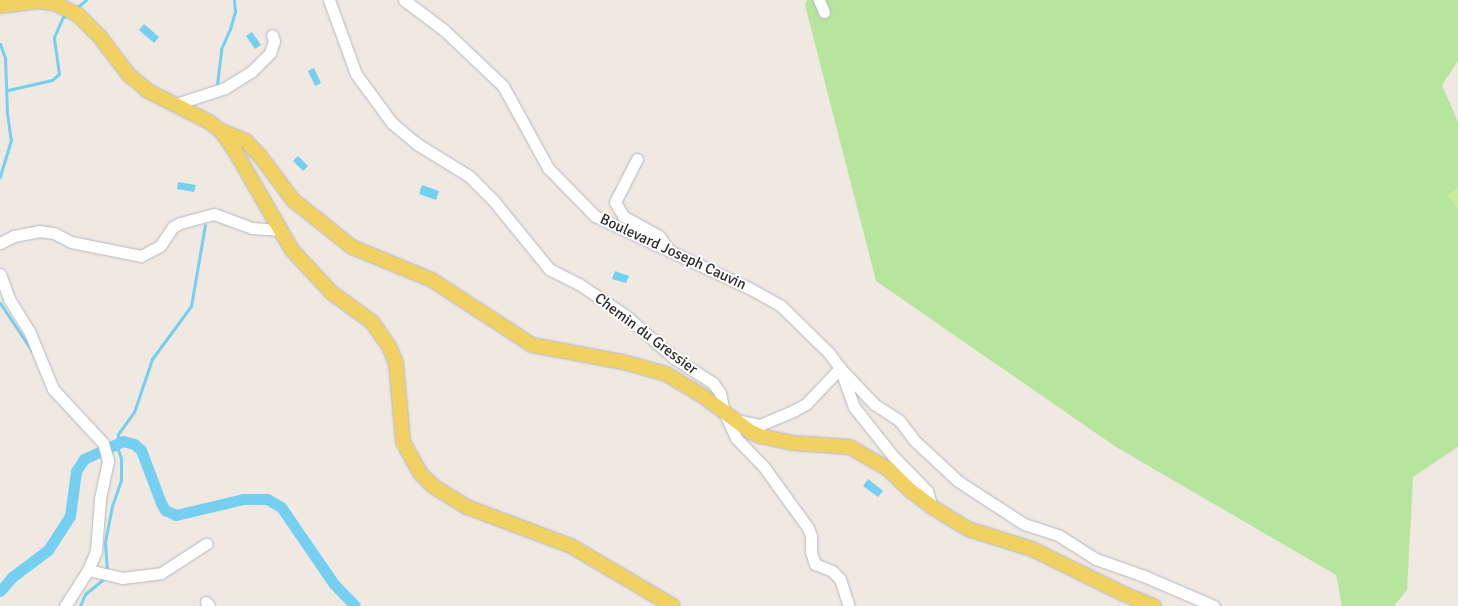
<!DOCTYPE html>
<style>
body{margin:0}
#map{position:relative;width:1458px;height:606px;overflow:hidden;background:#efe9e1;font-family:Signika,sans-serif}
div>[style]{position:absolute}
.green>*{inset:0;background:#b6e59e}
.pitch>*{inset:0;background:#c9ec9a}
.water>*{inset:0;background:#75cff0}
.stream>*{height:3px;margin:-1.5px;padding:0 1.5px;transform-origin:1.5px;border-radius:1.5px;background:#75cff0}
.canal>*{height:11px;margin:-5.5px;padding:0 5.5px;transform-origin:5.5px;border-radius:5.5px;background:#75cff0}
.roads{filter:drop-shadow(0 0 1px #b4b7c1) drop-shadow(0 0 1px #b4b7c1)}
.minor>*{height:11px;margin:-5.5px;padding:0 5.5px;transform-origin:5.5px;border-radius:5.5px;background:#fff}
.major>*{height:14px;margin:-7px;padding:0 7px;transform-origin:7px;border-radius:7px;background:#f2d163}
span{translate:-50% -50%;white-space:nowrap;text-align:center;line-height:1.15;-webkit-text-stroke:4px #fff;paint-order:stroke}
.street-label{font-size:15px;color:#2e2e2e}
</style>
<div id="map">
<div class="green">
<div style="clip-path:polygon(807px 0,1458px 0,1458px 61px,1442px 85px,1458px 122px,1458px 447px,1413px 477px,1407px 590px,1394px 606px,1342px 606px,1336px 575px,1116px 447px,876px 281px,805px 5px)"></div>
</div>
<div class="pitch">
<div style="clip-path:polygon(1458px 187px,1458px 209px,1448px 196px)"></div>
</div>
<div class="water">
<div style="clip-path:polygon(144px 24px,159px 37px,154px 43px,139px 30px)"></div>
<div style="clip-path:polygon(252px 32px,261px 45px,255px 49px,246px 36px)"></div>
<div style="clip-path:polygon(314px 68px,321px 83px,315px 86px,308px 71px)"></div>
<div style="clip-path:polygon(298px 156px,308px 166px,303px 171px,293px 161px)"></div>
<div style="clip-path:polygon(178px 182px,196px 185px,194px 192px,177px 189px)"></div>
<div style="clip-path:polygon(422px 185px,439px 191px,436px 200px,419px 194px)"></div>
<div style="clip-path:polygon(615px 271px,629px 276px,626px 283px,612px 279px)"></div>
<div style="clip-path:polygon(868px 479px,883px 491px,878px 497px,863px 486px)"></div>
</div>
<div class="stream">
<div style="left:75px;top:9px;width:14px;rotate:-39deg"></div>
<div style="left:0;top:44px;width:15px;rotate:70deg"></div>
<div style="left:5px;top:58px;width:55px;rotate:87.9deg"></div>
<div style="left:7px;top:113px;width:27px;rotate:82deg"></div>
<div style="left:11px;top:140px;width:39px;rotate:107deg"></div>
<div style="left:217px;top:84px;width:35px;rotate:-83deg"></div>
<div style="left:221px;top:49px;width:22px;rotate:-66deg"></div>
<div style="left:230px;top:29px;width:18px;rotate:-74deg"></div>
<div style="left:235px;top:12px;width:12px;rotate:-95deg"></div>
<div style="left:8px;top:90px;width:45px;rotate:-12.8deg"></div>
<div style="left:52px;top:80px;width:9px;rotate:-41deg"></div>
<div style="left:59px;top:74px;width:37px;rotate:-98deg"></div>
<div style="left:54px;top:37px;width:22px;rotate:-66deg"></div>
<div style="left:63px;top:17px;width:6px;rotate:-31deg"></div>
<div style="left:0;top:303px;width:58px;rotate:56.3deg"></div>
<div style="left:107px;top:442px;width:11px;rotate:27deg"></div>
<div style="left:117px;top:447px;width:12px;rotate:70deg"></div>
<div style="left:121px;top:458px;width:22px;rotate:90deg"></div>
<div style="left:121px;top:480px;width:28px;rotate:109deg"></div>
<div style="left:112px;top:506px;width:38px;rotate:101deg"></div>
<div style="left:105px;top:543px;width:28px;rotate:86deg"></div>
<div style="left:117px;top:447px;width:13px;rotate:-86deg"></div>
<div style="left:118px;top:434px;width:27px;rotate:-54deg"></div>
<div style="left:134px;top:412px;width:56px;rotate:-71.2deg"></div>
<div style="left:152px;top:359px;width:66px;rotate:-53.7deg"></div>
<div style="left:191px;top:306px;width:82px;rotate:-80.2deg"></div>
<div style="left:80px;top:606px;width:13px;rotate:-67deg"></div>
<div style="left:85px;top:594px;width:27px;rotate:-39deg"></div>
</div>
<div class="canal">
<div style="left:0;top:591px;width:18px;rotate:-49deg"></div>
<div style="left:12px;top:577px;width:45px;rotate:-36.9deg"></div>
<div style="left:48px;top:550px;width:40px;rotate:-57.1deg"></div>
<div style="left:70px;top:516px;width:45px;rotate:-82.4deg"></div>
<div style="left:76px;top:471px;width:14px;rotate:-56deg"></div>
<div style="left:84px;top:459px;width:43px;rotate:-24.8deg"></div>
<div style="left:123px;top:441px;width:11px;rotate:15deg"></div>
<div style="left:134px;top:444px;width:9px;rotate:41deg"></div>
<div style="left:141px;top:450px;width:57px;rotate:69.3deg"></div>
<div style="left:161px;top:503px;width:8px;rotate:60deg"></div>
<div style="left:165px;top:510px;width:12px;rotate:24deg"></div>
<div style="left:176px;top:515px;width:69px;rotate:-13.4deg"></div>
<div style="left:243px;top:499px;width:24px"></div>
<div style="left:267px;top:499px;width:16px;rotate:30deg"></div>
<div style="left:281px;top:507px;width:93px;rotate:55.5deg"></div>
<div style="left:334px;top:584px;width:30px;rotate:46deg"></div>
</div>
<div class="roads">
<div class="minor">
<div style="left:329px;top:0;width:79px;rotate:70deg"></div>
<div style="left:356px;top:74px;width:61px;rotate:53.7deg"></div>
<div style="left:392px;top:123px;width:33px;rotate:40deg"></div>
<div style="left:417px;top:144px;width:61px;rotate:31.6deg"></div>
<div style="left:469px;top:176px;width:34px;rotate:45deg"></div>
<div style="left:493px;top:200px;width:89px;rotate:50.9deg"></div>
<div style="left:549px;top:269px;width:34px;rotate:27deg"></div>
<div style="left:579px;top:284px;width:55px;rotate:34deg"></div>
<div style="left:625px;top:315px;width:65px;rotate:41.3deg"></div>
<div style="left:674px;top:358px;width:46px;rotate:32.7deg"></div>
<div style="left:713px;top:383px;width:12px;rotate:55deg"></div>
<div style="left:720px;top:393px;width:19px;rotate:78deg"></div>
<div style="left:724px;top:412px;width:29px;rotate:65deg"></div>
<div style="left:736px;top:438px;width:40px;rotate:46deg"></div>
<div style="left:764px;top:467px;width:75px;rotate:54.2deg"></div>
<div style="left:808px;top:528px;width:9px;rotate:69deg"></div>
<div style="left:811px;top:536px;width:16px;rotate:90deg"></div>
<div style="left:811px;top:552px;width:13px;rotate:72deg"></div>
<div style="left:815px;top:564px;width:18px;rotate:22deg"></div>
<div style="left:832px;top:571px;width:11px;rotate:45deg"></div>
<div style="left:840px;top:579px;width:28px;rotate:72deg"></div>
<div style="left:404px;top:0;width:50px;rotate:36.9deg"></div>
<div style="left:444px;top:30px;width:81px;rotate:43.5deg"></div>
<div style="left:503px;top:86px;width:94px;rotate:61.2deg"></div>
<div style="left:548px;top:168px;width:67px;rotate:45.6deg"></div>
<div style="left:595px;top:216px;width:170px;rotate:25.1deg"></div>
<div style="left:749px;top:288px;width:37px;rotate:29deg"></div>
<div style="left:781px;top:306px;width:67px;rotate:44.4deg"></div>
<div style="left:829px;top:353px;width:19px;rotate:54deg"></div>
<div style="left:840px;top:368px;width:41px;rotate:70.3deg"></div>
<div style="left:854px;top:407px;width:63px;rotate:51.5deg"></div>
<div style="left:893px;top:456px;width:49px;rotate:45.8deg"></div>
<div style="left:927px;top:491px;width:17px;rotate:73deg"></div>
<div style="left:819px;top:0;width:13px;rotate:67deg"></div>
<div style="left:173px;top:105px;width:55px;rotate:-18.1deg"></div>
<div style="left:225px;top:88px;width:31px;rotate:-32deg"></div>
<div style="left:251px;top:72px;width:27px;rotate:-45deg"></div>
<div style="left:270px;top:53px;width:13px;rotate:-72deg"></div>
<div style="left:274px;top:41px;width:6px;rotate:-108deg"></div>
<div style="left:637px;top:159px;width:48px;rotate:117.1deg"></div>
<div style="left:615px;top:202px;width:16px;rotate:60deg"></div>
<div style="left:623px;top:216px;width:41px;rotate:29.1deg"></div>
<div style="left:659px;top:236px;width:16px;rotate:55deg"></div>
<div style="left:0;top:243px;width:16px;rotate:-27deg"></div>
<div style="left:14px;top:236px;width:25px;rotate:-11deg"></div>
<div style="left:39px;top:231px;width:15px;rotate:8deg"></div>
<div style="left:54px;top:233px;width:19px;rotate:28deg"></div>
<div style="left:71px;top:242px;width:71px;rotate:11.3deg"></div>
<div style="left:141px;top:256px;width:21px;rotate:-28deg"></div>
<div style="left:160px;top:246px;width:23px;rotate:-56deg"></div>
<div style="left:173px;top:227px;width:8px;rotate:-30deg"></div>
<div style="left:180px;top:223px;width:35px;rotate:-15deg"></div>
<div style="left:214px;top:214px;width:40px;rotate:20.2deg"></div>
<div style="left:252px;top:228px;width:28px;rotate:4deg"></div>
<div style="left:0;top:274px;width:27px;rotate:70deg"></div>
<div style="left:9px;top:299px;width:40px;rotate:58deg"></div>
<div style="left:30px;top:333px;width:61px;rotate:67.7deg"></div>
<div style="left:53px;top:389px;width:74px;rotate:47.2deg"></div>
<div style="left:103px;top:443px;width:19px;rotate:74deg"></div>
<div style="left:108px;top:461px;width:39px;rotate:102deg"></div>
<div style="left:100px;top:499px;width:52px;rotate:94.4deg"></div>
<div style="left:96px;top:551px;width:21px;rotate:113deg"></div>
<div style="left:88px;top:570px;width:43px;rotate:122.6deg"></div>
<div style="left:736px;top:420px;width:25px;rotate:12deg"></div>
<div style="left:760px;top:425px;width:38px;rotate:-23deg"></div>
<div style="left:795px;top:410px;width:13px;rotate:-29deg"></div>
<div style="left:806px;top:404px;width:50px;rotate:-46.6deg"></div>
<div style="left:840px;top:368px;width:50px;rotate:46.6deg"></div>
<div style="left:874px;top:404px;width:30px;rotate:33deg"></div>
<div style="left:899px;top:420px;width:26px;rotate:53deg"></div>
<div style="left:915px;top:441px;width:59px;rotate:42.9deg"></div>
<div style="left:958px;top:481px;width:79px;rotate:33.1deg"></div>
<div style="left:1024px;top:524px;width:36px;rotate:18deg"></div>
<div style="left:1058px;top:535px;width:45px;rotate:32.3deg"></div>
<div style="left:1096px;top:559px;width:51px;rotate:19.5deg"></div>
<div style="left:1144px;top:576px;width:76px;rotate:23.2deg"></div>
<div style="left:88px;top:570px;width:35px;rotate:13deg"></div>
<div style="left:122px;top:578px;width:39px;rotate:-7deg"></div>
<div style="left:161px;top:573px;width:54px;rotate:-32.8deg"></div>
<div style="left:206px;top:602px;width:5px;rotate:53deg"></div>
</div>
<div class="major">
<div style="left:0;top:6px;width:38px;rotate:-7deg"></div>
<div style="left:38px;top:1px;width:16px;rotate:7deg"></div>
<div style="left:54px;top:3px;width:25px;rotate:26deg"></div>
<div style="left:77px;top:14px;width:33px;rotate:45deg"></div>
<div style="left:100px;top:37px;width:48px;rotate:52.7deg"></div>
<div style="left:129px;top:75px;width:25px;rotate:40deg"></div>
<div style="left:148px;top:91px;width:68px;rotate:26.9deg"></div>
<div style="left:209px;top:122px;width:15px;rotate:37deg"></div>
<div style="left:221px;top:131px;width:24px;rotate:55deg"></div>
<div style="left:235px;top:151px;width:114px;rotate:60.1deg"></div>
<div style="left:292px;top:250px;width:59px;rotate:47.1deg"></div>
<div style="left:332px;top:293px;width:49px;rotate:35.9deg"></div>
<div style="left:372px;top:322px;width:29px;rotate:55deg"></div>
<div style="left:389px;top:346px;width:18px;rotate:68deg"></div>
<div style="left:396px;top:363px;width:79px;rotate:84.9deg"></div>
<div style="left:403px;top:442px;width:35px;rotate:61deg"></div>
<div style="left:420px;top:473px;width:18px;rotate:45deg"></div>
<div style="left:433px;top:486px;width:40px;rotate:32deg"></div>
<div style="left:467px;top:507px;width:111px;rotate:20.6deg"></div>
<div style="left:571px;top:546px;width:118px;rotate:30.5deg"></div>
<div style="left:221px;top:131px;width:27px;rotate:22deg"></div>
<div style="left:246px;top:141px;width:21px;rotate:47deg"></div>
<div style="left:260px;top:156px;width:55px;rotate:53.1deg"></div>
<div style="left:293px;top:200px;width:75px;rotate:38.5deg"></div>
<div style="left:352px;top:247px;width:87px;rotate:22.4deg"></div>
<div style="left:432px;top:280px;width:119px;rotate:33deg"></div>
<div style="left:532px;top:345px;width:93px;rotate:10.6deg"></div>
<div style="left:623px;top:362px;width:45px;rotate:15.6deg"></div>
<div style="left:666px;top:374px;width:43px;rotate:30.7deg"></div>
<div style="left:703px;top:396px;width:60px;rotate:36.9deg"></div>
<div style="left:751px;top:432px;width:10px;rotate:24deg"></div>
<div style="left:760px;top:436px;width:34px;rotate:12deg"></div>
<div style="left:793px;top:443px;width:57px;rotate:4deg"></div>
<div style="left:850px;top:447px;width:44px;rotate:30.1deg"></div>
<div style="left:888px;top:469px;width:32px;rotate:44deg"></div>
<div style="left:911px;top:491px;width:26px;rotate:37deg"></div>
<div style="left:932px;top:507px;width:42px;rotate:31.4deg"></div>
<div style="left:968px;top:529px;width:67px;rotate:17.4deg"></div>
<div style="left:1032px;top:549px;width:102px;rotate:26.1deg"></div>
<div style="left:1124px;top:594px;width:32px;rotate:22deg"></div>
</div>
</div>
<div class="street-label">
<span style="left:673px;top:252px;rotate:25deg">Boulevard Joseph Cauvin</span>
<span style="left:646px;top:334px;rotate:37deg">Chemin du Gressier</span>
</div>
</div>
